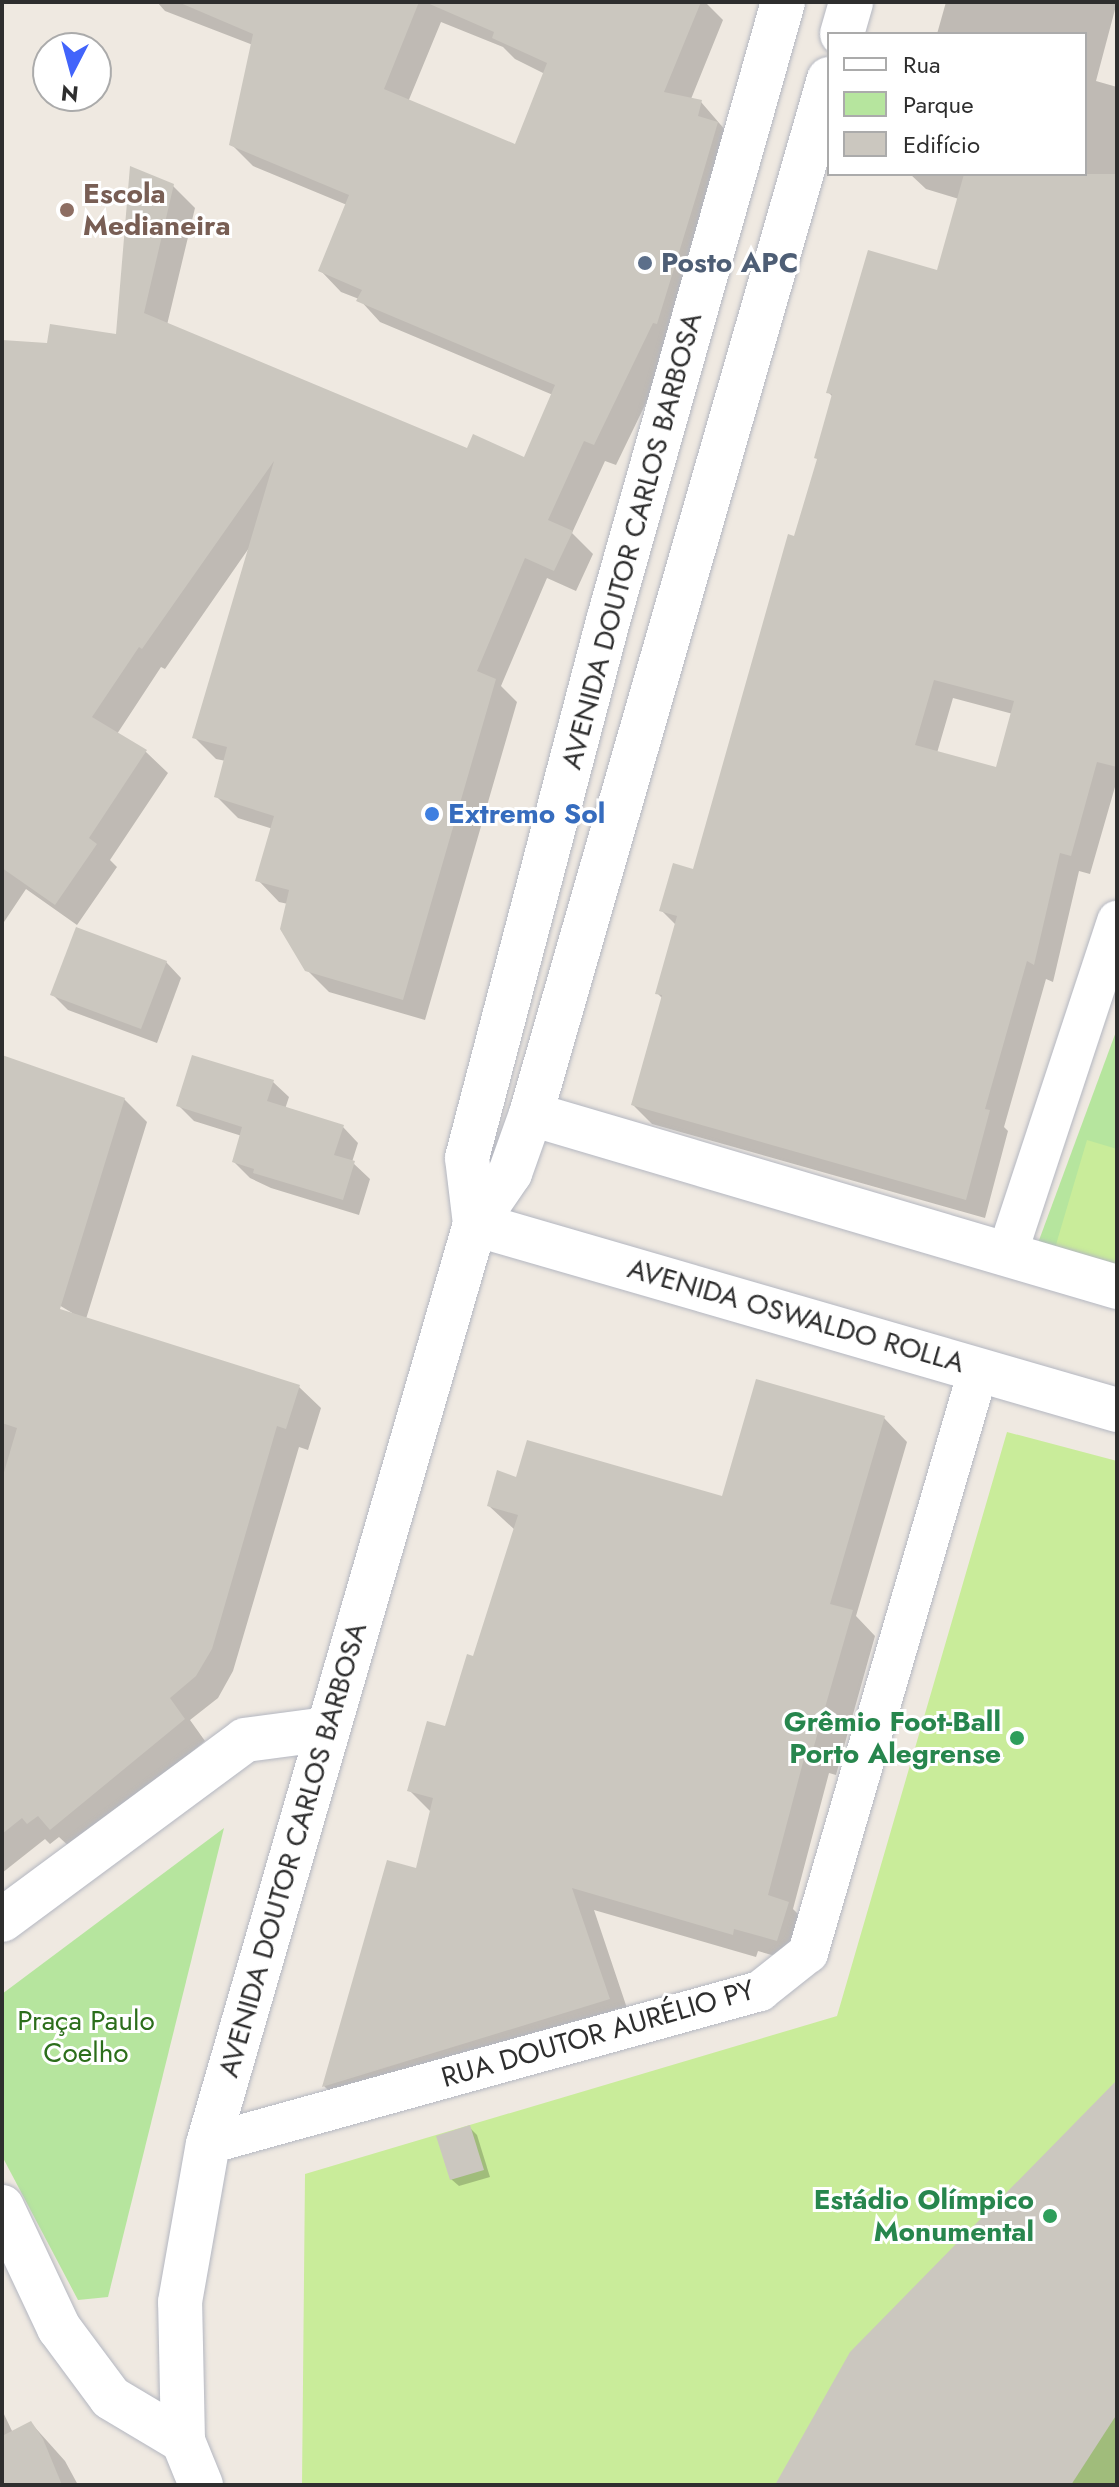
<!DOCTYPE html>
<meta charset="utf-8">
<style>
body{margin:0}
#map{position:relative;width:1119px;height:2487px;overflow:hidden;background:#efe9e1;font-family:Jost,sans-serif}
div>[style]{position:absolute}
.green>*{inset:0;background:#b6e59e}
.pitch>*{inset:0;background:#c9ec9a}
.shadow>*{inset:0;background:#0003}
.building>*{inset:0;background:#cbc7bf}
.roads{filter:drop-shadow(0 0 2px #b4b7c1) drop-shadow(0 0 2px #b4b7c1)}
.street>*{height:40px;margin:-20px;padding:0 20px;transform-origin:20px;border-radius:20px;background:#fff}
.secondary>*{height:44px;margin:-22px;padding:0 22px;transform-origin:22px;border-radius:22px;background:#fff}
.dots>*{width:22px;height:22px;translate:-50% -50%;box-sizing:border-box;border:4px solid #fff;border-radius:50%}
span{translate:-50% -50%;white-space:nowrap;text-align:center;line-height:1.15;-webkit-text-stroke:6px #fff;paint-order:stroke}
.education-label{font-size:28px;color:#785e54;font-weight:700}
.left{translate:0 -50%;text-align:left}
.service-label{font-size:28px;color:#4e5e75;font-weight:700}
.street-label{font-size:28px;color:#2e2e2e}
.shop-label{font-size:28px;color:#366cbe;font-weight:700}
.leisure-label{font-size:28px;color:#27864d;font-weight:700}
.right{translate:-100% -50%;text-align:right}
.park-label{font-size:28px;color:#2c6e1b}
.frame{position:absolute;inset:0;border:4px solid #2e2e2e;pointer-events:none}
.legend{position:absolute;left:827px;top:32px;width:260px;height:144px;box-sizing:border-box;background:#fff;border:2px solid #ababab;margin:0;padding:10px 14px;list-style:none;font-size:24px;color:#2e2e2e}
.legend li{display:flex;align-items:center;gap:16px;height:40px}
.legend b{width:40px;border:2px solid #ababab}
.north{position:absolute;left:32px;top:32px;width:80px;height:80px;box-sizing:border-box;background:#fff;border:2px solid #ababab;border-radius:50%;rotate:186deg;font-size:22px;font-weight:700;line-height:32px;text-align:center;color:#2e2e2e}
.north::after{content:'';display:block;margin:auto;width:28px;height:36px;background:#4264fb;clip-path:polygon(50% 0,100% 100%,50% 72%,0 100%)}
</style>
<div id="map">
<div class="green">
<div style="clip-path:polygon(1117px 1029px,1117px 1266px,1038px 1243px)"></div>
<div style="clip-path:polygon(224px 1828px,108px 2297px,78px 2300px,2px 2156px,2px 1994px)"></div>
</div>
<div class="pitch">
<div style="clip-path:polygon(1087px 1140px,1117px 1149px,1117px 1266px,1055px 1248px)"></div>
<div style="clip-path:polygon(1007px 1432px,1117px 1461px,1117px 2485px,302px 2485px,305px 2174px,837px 2016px)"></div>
</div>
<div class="shadow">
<div style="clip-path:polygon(evenodd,157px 2px,705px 2px,723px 20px,691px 99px,701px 102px,739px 146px,675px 343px,616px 465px,605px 461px,572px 533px,593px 554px,576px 591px,547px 578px,501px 686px,517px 702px,425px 1020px,329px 992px,306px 969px,288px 904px,279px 902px,258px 880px,273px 829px,238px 818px,216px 796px,226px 761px,216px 759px,194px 737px,249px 548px,165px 669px,161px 667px,117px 734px,146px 752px,168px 773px,110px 860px,117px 867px,77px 925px,26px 889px,2px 925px,2px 342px,48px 346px,117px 336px,173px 186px,195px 208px,167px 325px,468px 451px,525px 460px,553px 395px,380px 322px,359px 299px,341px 292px,320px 270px,347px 205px,253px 166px,231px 144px,253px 45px,165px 11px,157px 2px,441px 22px,503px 47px,515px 59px,545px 74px,516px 147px,408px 102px,441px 22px)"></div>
<div style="clip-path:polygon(evenodd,946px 2px,1117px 2px,1096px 81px,1117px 87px,1117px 780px,1090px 874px,1079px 871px,1053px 982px,1046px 979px,1004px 1127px,1008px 1131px,985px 1218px,652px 1124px,633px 1105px,663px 999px,657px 993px,676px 925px,662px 911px,694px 871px,819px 460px,833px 397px,828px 392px,938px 273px,959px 199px,926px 189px,910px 174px,1085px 174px,1085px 34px,937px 34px,946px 2px,953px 698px,1013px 714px,998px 769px,937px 753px,953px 698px)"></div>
<div style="clip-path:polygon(166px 962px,181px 978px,157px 1043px,68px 1010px,53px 995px)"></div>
<div style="clip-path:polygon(2px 1057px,124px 1099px,147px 1122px,86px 1319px,299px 1387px,321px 1408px,308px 1450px,299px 1447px,233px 1671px,218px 1698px,190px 1720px,205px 1741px,73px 1850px,59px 1837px,50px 1844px,45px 1839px,2px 1873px,2px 1293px,74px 1314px,2px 1271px)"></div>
<div style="clip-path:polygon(273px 1082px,289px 1097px,285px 1109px,343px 1127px,358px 1143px,352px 1162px,370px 1179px,359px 1215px,271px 1188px,250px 1178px,234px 1162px,242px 1136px,194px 1121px,178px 1105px)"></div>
<div style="clip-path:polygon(884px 1418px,907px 1442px,856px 1616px,875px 1636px,836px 1775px,829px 1773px,793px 1909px,811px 1927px,800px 1963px,758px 1951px,756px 1957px,594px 1910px,632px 2023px,347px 2109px,324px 2086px,418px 1871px,432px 1813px,409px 1790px,446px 1729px,474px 1659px,515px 1530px,489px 1506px,518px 1479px,723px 1498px)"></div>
<div style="clip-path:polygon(1117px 2083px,1117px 2485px,777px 2485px)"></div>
<div style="clip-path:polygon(470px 2128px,477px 2135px,490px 2177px,459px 2186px,451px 2179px)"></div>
<div style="clip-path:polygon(2px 2410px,13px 2433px,31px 2423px,65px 2461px,78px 2485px,2px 2485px)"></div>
</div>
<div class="building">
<div style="clip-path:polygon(178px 2px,419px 2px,384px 89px,515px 144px,547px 63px,492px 38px,494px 32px,425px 2px,701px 2px,664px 92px,702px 100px,698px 116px,718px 122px,696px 197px,657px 324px,653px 323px,594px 445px,584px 441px,548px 520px,573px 531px,554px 571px,525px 558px,477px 671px,496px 679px,403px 1000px,305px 971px,280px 929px,289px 890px,255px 881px,274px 816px,214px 797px,227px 747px,192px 738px,274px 461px,142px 649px,139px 647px,92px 717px,147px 750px,89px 838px,97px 844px,55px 905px,2px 868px,2px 340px,47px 343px,50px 324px,116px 334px,130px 166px,174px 184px,144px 313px,467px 448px,473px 434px,524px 457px,555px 385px,356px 301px,362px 290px,318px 271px,349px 195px,229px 145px,253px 34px)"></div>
<div style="clip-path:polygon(evenodd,964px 174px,1117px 174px,1117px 767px,1097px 762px,1071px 856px,1060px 853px,1034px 965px,1027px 961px,985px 1109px,990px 1110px,966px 1200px,631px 1105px,662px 995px,655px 994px,677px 916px,659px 911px,673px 863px,693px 869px,788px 534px,794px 536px,817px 459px,814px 458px,832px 394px,826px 393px,868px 250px,937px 270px,964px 174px,934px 680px,1014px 701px,996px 767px,915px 745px,934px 680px)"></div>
<div style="clip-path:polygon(76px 927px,167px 961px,141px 1029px,50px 995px)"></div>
<div style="clip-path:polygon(2px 1055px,125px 1098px,60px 1309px,300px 1385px,286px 1429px,277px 1426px,212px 1649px,196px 1676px,170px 1698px,185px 1719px,50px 1830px,38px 1816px,27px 1824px,22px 1818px,2px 1834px,2px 1479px,17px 1428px,2px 1423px)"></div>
<div style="clip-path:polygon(192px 1055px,274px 1080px,267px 1101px,344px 1125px,334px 1155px,355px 1161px,343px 1200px,253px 1173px,254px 1169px,232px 1162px,242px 1127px,176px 1106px)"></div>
<div style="clip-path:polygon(756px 1379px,885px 1416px,830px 1604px,853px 1610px,812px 1753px,806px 1751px,768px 1895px,789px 1902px,777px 1941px,734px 1929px,733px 1935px,572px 1888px,610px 1999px,322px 2087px,387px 1860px,416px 1868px,433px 1798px,407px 1791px,427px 1721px,445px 1726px,467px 1654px,473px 1656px,518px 1515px,487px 1506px,497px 1470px,516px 1477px,527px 1440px,722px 1496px)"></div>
<div style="clip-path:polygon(1117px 2080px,1117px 2414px,1071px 2485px,775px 2485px,850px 2352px)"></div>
<div style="clip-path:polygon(470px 2125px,484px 2170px,450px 2180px,436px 2136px)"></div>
<div style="clip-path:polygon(31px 2421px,43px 2439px,62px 2485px,2px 2485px,2px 2436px)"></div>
</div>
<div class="roads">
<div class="street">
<div style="left:1007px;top:1254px;width:351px;rotate:-71.7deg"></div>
<div style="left:208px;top:2144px;width:573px;rotate:-15.49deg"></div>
<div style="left:760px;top:1991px;width:61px;rotate:-38.4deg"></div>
<div style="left:808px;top:1953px;width:609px;rotate:-73.71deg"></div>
</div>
<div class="secondary">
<div style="left:842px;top:34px;width:33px;rotate:-74deg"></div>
<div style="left:531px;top:1114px;width:611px;rotate:16.45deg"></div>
<div style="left:475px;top:1224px;width:66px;rotate:-96.9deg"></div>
<div style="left:467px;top:1158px;width:555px;rotate:-75.29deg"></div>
<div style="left:608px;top:621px;width:643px;rotate:-74.21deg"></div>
<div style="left:475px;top:1224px;width:668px;rotate:16.16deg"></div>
<div style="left:2px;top:1920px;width:302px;rotate:-36.5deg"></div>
<div style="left:245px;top:1740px;width:83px;rotate:-7.6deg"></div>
<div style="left:2px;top:2207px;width:134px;rotate:64.8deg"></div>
<div style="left:59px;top:2328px;width:87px;rotate:53.4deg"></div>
<div style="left:111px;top:2398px;width:84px;rotate:30.8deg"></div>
<div style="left:201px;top:2485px;width:48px;rotate:-112.2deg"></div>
<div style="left:183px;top:2441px;width:139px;rotate:-91.2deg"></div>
<div style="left:180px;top:2302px;width:160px;rotate:-80deg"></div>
<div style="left:208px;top:2144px;width:958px;rotate:-73.82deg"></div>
<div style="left:475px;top:1224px;width:62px;rotate:-55.5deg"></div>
<div style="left:510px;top:1173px;width:63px;rotate:-70.4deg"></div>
<div style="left:531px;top:1114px;width:1077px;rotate:-73.94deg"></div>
</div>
</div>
<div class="dots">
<div style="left:67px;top:210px;background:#8d6e63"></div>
<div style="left:645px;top:263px;background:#5c6f8a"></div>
<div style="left:432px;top:814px;background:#3f7fe0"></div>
<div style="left:1017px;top:1738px;background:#2e9e5b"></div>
<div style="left:1050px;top:2216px;background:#2e9e5b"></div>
</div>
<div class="education-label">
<span class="left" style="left:83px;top:210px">Escola<br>Medianeira</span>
</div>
<div class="service-label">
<span class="left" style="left:661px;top:263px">Posto APC</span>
</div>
<div class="street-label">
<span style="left:632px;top:541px;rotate:-75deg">AVENIDA DOUTOR CARLOS BARBOSA</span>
<span style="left:796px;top:1316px;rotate:16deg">AVENIDA OSWALDO ROLLA</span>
<span style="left:293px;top:1850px;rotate:-74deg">AVENIDA DOUTOR CARLOS BARBOSA</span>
<span style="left:598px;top:2034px;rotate:-16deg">RUA DOUTOR AURÉLIO PY</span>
</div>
<div class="shop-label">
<span class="left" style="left:448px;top:814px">Extremo Sol</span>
</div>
<div class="leisure-label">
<span class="right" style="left:1001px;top:1738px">Grêmio Foot-Ball<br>Porto Alegrense</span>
<span class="right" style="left:1034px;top:2216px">Estádio Olímpico<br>Monumental</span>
</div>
<div class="park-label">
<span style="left:86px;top:2037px">Praça Paulo<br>Coelho</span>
</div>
<div class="frame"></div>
<ul class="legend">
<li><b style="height:10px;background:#fff"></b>Rua</li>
<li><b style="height:22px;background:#b6e59e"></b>Parque</li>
<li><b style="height:22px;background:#cbc7bf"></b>Edifício</li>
</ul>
<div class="north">N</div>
</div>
